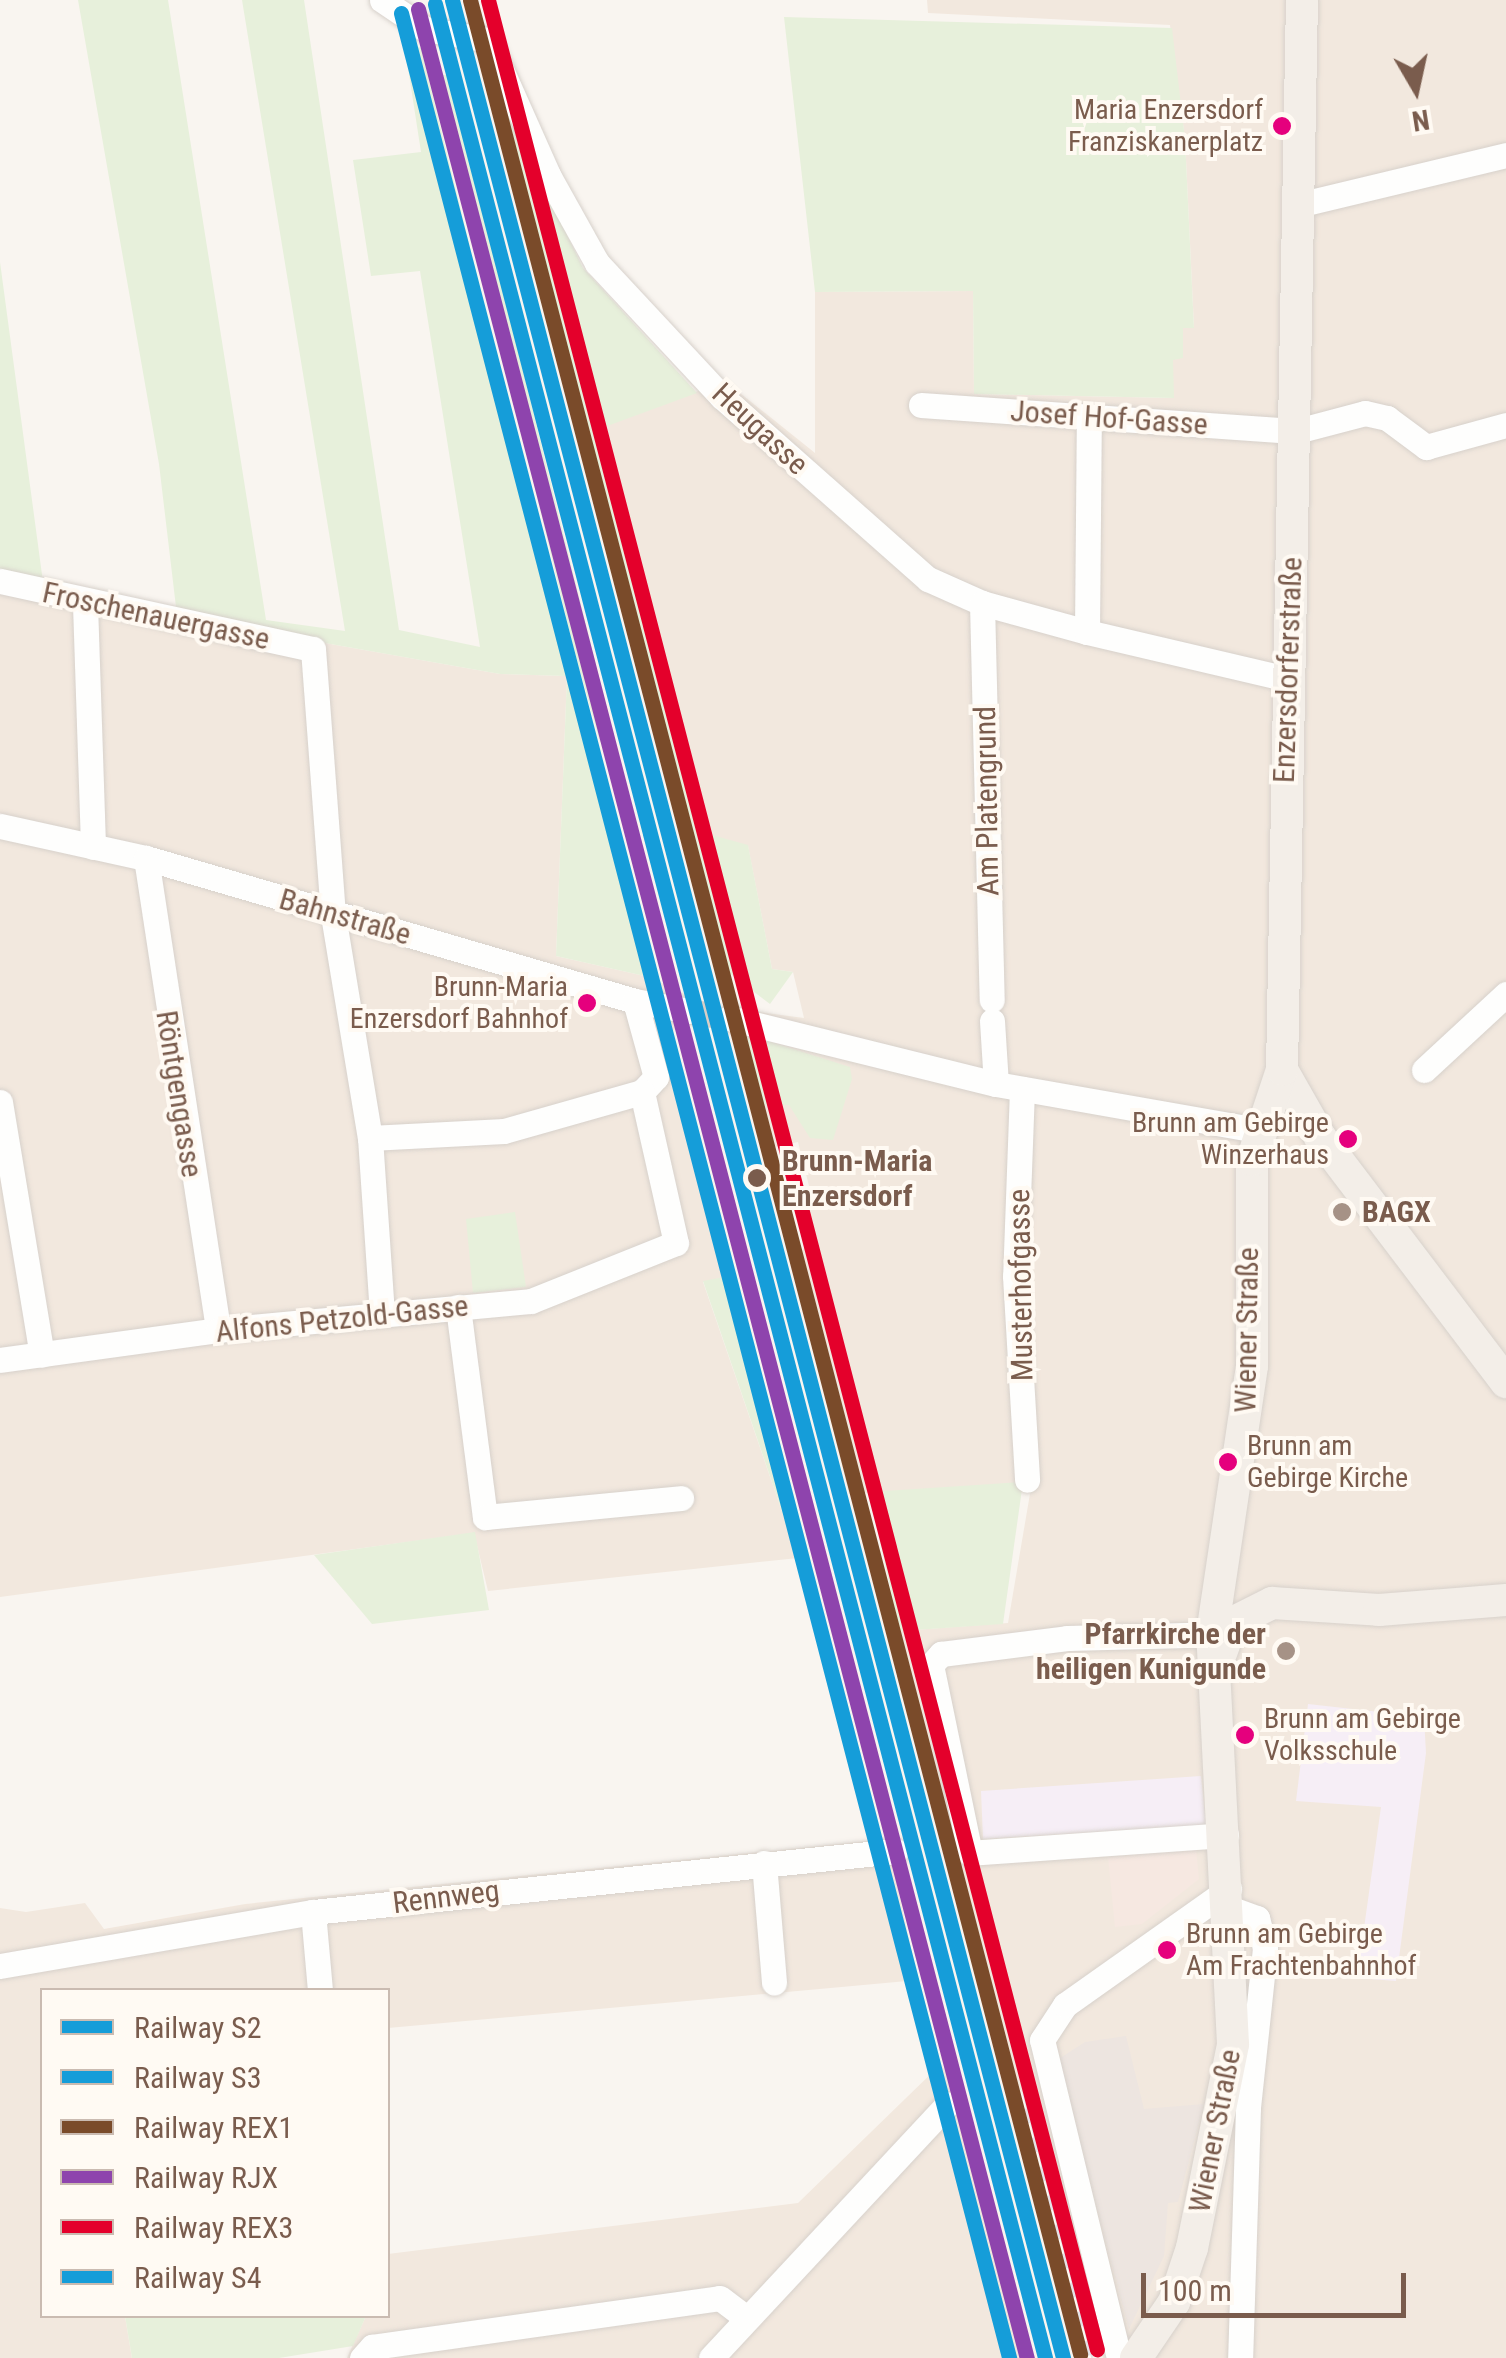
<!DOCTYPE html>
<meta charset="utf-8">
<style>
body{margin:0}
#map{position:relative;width:1506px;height:2358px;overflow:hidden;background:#f9f5f0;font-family:"Roboto Condensed",sans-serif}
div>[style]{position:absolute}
.residential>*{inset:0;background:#f2e8de}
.commercial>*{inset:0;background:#f6e8e1}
.industrial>*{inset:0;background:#ede5e0}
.education>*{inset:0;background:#f6eef6}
.green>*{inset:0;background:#e7f0db}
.minor-tunnel>*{height:25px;margin-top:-12.5px;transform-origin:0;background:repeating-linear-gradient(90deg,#d9cfc7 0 25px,transparent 0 37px)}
.roads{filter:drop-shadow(0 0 2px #d7d1cb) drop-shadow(0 0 2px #d7d1cb)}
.minor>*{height:25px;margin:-12.5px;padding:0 12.5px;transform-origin:12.5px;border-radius:12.5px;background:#fefefd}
.major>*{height:32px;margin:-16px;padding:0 16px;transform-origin:16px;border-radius:16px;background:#f3eee8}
.rail>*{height:9px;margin-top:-4.5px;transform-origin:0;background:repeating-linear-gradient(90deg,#fffaf3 0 15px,#e6e3e7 0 30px);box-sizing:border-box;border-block:2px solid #e6e3e7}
.rail-1>*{height:15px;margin:-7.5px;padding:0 7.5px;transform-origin:7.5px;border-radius:7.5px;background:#159dd9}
.rail-2>*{height:15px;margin:-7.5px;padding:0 7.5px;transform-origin:7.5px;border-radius:7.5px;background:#159dd9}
.rail-3>*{height:15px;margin:-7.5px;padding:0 7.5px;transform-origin:7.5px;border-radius:7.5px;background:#7a4b2a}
.rail-4>*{height:15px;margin:-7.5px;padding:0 7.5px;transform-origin:7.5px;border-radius:7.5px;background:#8e44ad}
.rail-5>*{height:15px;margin:-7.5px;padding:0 7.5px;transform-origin:7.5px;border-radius:7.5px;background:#e4002b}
.rail-6>*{height:15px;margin:-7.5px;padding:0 7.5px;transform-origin:7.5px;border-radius:7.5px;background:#159dd9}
.dots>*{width:28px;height:28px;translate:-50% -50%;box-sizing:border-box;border:5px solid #fffaf3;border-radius:50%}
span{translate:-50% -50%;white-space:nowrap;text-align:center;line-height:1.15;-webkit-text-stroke:8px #fffaf3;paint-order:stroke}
.bus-label{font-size:28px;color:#7a5c4d}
.right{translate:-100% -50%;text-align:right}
.left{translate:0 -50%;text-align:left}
.street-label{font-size:30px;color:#7a5c4d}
.stop-label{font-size:30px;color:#7a5c4d;font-weight:700}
.poi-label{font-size:30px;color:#7a5c4d;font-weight:700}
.legend{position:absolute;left:40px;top:1988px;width:350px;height:330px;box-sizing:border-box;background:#fffaf3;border:2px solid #cabbb1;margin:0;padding:12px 18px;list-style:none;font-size:30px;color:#7a5c4d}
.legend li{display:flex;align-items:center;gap:20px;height:50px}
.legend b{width:50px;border:2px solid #cabbb1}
.north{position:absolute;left:1366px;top:40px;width:100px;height:100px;-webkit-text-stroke:8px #fffaf3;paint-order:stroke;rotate:171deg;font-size:28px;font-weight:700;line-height:40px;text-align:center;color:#7a5c4d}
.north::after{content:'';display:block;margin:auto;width:35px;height:45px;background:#7a5c4d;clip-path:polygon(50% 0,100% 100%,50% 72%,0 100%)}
.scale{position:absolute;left:1141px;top:2273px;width:265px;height:45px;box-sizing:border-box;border:5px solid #7a5c4d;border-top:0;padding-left:12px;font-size:30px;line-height:35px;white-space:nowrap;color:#7a5c4d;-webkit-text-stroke:8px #fffaf3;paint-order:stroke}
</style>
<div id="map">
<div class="residential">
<div style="clip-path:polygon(927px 0,1506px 0,1506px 2358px,1103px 2358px,1022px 2092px,1001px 2069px,900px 1631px,1008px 1623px,1032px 1482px,849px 1494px,793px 1267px,812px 1233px,804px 1201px,812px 1198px,798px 1142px,774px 1147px,763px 1104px,755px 1105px,745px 1066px,753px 1064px,744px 1010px,804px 1018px,793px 972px,772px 969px,748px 846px,701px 833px,598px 428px,725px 381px,815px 453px,815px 292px,973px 291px,974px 394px,1173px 398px,1173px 359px,1183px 328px,1194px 327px,1185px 139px,1170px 25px,928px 13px)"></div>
<div style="clip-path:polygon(0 577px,81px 600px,500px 674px,567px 676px,556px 956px,649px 977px,685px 994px,690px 1017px,668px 1035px,729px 1276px,703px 1282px,798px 1558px,488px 1591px,474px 1533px,0 1597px)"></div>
<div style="clip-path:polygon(887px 1839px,918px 1980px,388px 2028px,388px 1990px,42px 1990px,42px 2316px,125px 2316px,132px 2358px,0 2358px,0 1908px,26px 1912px,85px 1903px,104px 1929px,245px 1904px)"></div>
<div style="clip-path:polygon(941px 2064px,967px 2104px,1027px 2358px,347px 2358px,366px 2316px,388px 2316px,388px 2254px,798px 2203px)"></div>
</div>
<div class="commercial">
<div style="clip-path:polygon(1196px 1849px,1199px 1879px,1142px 1924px,1115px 1927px,1108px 1857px)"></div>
</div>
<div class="industrial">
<div style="clip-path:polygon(1126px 2036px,1144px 2109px,1204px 2104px,1178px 2202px,1168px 2203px,1164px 2256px,1129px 2329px,1057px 2060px,1085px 2042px)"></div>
</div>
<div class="education">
<div style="clip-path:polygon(1308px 1704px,1424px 1717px,1426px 1753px,1396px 1981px,1357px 1978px,1381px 1807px,1296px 1801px)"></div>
<div style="clip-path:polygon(1201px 1776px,1206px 1825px,983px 1839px,981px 1791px)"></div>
</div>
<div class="green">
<div style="clip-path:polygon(78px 0,168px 0,266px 620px,345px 631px,242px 0,304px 0,399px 630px,480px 647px,420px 271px,371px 276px,353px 160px,421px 152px,404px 42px,421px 48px,649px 977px,556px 956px,567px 676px,500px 674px,81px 600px,0 577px,0 262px,43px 582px,176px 607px,159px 464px)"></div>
<div style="clip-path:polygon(784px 17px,1172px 28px,1185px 139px,1194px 328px,1183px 328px,1183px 358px,1173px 360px,1174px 398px,974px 394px,973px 291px,815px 292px)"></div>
<div style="clip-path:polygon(435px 73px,450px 76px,615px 742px,600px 742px,573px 646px)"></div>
<div style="clip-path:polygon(494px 85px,583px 268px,697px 393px,599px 429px,701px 832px,748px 845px,772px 969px,793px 972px,770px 1004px,719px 965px,684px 851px,682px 820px)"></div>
<div style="clip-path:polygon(746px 1034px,850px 1067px,852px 1079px,833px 1140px,810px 1138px,789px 1105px,755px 1105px,745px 1066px,753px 1064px)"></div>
<div style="clip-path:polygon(515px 1212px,526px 1287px,473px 1293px,466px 1219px)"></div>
<div style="clip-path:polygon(729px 1276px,736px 1293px,810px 1558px,798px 1558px,703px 1281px)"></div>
<div style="clip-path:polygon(1023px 1482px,1003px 1624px,900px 1631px,869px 1492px)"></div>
<div style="clip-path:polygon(475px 1532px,489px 1610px,372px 1624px,314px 1555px)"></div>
<div style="clip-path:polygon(125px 2316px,366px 2316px,353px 2346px,279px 2358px,132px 2358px)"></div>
</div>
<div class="minor-tunnel">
<div style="left:689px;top:1011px;width:41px;rotate:9.9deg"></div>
</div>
<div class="roads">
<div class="minor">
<div style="left:382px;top:0;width:52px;rotate:34deg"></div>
<div style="left:425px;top:29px;width:64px;rotate:9.9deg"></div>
<div style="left:488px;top:40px;width:148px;rotate:66deg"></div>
<div style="left:548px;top:175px;width:101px;rotate:60.9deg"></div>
<div style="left:597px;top:263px;width:183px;rotate:47deg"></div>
<div style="left:722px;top:397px;width:275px;rotate:41.5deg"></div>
<div style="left:928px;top:579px;width:59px;rotate:24deg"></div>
<div style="left:982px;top:603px;width:109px;rotate:15.4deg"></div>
<div style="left:1087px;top:632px;width:205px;rotate:13.2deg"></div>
<div style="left:1298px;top:205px;width:214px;rotate:-13.5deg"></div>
<div style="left:921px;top:405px;width:377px;rotate:4deg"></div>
<div style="left:1297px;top:431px;width:70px;rotate:-14.8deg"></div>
<div style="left:1365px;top:413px;width:23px;rotate:13deg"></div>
<div style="left:1387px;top:418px;width:49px;rotate:36.6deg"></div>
<div style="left:1426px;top:447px;width:83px;rotate:-15.4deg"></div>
<div style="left:0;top:581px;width:320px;rotate:12.3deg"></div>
<div style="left:313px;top:649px;width:267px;rotate:85.7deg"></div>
<div style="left:333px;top:915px;width:226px;rotate:80.6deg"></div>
<div style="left:370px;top:1138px;width:176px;rotate:86.1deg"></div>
<div style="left:982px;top:603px;width:397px;rotate:88.6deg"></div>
<div style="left:85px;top:604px;width:243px;rotate:88.1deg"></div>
<div style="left:1087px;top:632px;width:216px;rotate:-89.5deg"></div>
<div style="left:0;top:826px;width:149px;rotate:12.4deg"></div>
<div style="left:146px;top:858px;width:509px;rotate:16.3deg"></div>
<div style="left:635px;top:1001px;width:55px;rotate:10.5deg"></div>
<div style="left:146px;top:858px;width:477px;rotate:81.3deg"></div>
<div style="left:635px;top:1001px;width:79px;rotate:74.6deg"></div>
<div style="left:656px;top:1077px;width:21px;rotate:133deg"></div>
<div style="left:729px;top:1018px;width:275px;rotate:13.9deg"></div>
<div style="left:996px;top:1084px;width:270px;rotate:10deg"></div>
<div style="left:992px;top:1021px;width:63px;rotate:86.4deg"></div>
<div style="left:1424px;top:1070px;width:112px;rotate:-42.8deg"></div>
<div style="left:1022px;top:1089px;width:187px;rotate:92.1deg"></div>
<div style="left:1015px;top:1276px;width:204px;rotate:86.6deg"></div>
<div style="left:0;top:1102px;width:256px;rotate:80.6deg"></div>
<div style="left:370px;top:1138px;width:134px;rotate:-3deg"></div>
<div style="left:504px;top:1131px;width:143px;rotate:-15.8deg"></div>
<div style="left:458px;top:1307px;width:212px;rotate:82.7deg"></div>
<div style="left:485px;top:1517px;width:197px;rotate:-5.5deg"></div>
<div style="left:0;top:1360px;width:220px;rotate:-7.8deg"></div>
<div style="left:218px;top:1330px;width:314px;rotate:-5.3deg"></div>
<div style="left:531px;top:1301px;width:156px;rotate:-21.8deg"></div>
<div style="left:676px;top:1243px;width:155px;rotate:-102.7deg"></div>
<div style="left:1226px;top:1835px;width:257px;rotate:176deg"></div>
<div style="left:970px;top:1853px;width:192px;rotate:-101.7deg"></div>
<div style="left:931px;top:1665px;width:15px;rotate:-48deg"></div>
<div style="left:941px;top:1654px;width:127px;rotate:-7.2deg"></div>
<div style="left:1067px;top:1638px;width:160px;rotate:-1.4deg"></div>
<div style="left:764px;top:1863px;width:120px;rotate:85.2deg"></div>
<div style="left:1229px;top:1908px;width:30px;rotate:20deg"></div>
<div style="left:1257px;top:1918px;width:31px;rotate:75deg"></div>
<div style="left:1265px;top:1948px;width:161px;rotate:96.1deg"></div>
<div style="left:1248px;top:2108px;width:250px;rotate:91.8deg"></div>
<div style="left:313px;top:1912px;width:78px;rotate:84.9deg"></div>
<div style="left:0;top:1966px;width:318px;rotate:-9.8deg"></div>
<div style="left:313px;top:1912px;width:586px;rotate:-5.97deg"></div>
<div style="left:362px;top:2358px;width:15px;rotate:-48deg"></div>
<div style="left:372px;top:2347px;width:351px;rotate:-8deg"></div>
<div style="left:720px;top:2298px;width:31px;rotate:37deg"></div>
<div style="left:711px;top:2358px;width:347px;rotate:-47deg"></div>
<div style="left:1119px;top:2358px;width:327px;rotate:-103.6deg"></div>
<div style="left:1042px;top:2040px;width:42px;rotate:-56.7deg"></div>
<div style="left:1065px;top:2005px;width:201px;rotate:-35.3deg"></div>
</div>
<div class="major">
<div style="left:1282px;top:1070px;width:77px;rotate:60.4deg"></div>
<div style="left:1320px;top:1137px;width:308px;rotate:52.8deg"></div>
<div style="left:1220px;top:1656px;width:35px;rotate:-70deg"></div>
<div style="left:1232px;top:1623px;width:45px;rotate:-26.6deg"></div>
<div style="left:1272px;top:1603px;width:107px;rotate:3.7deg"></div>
<div style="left:1379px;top:1610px;width:127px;rotate:-4.5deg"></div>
<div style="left:1136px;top:2358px;width:68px;rotate:-55.8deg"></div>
<div style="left:1174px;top:2302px;width:57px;rotate:-71.6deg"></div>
<div style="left:1192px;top:2248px;width:208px;rotate:-78.6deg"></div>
<div style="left:1233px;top:2044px;width:411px;rotate:-92.9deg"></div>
<div style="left:1212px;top:1634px;width:271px;rotate:-81.5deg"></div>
<div style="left:1252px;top:1366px;width:206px;rotate:-90deg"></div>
<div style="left:1252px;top:1160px;width:95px;rotate:-71.6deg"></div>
<div style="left:1282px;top:1070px;width:1070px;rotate:-88.93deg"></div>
</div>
</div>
<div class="rail">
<div style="left:1020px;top:2094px;width:273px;rotate:75.4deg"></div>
</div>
<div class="rail-1">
<div style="left:452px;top:0;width:2436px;rotate:75.47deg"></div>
</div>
<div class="rail-2">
<div style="left:435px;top:4px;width:2432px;rotate:75.47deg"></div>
</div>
<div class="rail-3">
<div style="left:470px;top:0;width:2432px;rotate:75.47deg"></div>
</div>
<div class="rail-4">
<div style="left:418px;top:9px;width:2427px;rotate:75.47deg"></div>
</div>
<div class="rail-5">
<div style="left:488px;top:0;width:2427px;rotate:75.47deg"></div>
</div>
<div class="rail-6">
<div style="left:401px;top:13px;width:2423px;rotate:75.46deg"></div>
</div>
<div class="dots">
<div style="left:1282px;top:126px;background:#e5007d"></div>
<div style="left:587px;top:1003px;background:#e5007d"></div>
<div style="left:1348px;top:1139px;background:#e5007d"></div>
<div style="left:757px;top:1178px;background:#7a5c4d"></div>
<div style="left:1342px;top:1212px;background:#a69286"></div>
<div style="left:1228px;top:1462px;background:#e5007d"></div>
<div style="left:1286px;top:1651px;background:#a69286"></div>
<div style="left:1245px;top:1735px;background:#e5007d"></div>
<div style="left:1167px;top:1950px;background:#e5007d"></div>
</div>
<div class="bus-label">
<span class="right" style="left:1263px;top:126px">Maria Enzersdorf<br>Franziskanerplatz</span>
<span class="right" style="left:568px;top:1003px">Brunn-Maria<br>Enzersdorf Bahnhof</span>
<span class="right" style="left:1329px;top:1139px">Brunn am Gebirge<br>Winzerhaus</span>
<span class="left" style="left:1247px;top:1462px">Brunn am<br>Gebirge Kirche</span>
<span class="left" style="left:1264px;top:1735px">Brunn am Gebirge<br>Volksschule</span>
<span class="left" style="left:1186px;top:1950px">Brunn am Gebirge<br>Am Frachtenbahnhof</span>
</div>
<div class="street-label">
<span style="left:1109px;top:418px;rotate:4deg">Josef Hof-Gasse</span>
<span style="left:760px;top:429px;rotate:43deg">Heugasse</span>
<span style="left:156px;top:616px;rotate:12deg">Froschenauergasse</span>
<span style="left:1288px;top:670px;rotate:-88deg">Enzersdorferstraße</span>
<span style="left:987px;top:801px;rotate:-91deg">Am Platengrund</span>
<span style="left:345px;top:917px;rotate:16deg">Bahnstraße</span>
<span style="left:179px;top:1094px;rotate:81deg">Röntgengasse</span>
<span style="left:1021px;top:1285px;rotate:-91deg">Musterhofgasse</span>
<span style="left:342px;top:1319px;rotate:-6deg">Alfons Petzold-Gasse</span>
<span style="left:1247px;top:1330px;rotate:-89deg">Wiener Straße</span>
<span style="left:446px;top:1897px;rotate:-7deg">Rennweg</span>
<span style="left:1215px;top:2131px;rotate:-79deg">Wiener Straße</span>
</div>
<div class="stop-label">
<span class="left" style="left:782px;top:1178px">Brunn-Maria<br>Enzersdorf</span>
</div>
<div class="poi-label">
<span class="left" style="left:1362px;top:1212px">BAGX</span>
<span class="right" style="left:1266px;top:1651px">Pfarrkirche der<br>heiligen Kunigunde</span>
</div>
<ul class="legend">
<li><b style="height:12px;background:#159dd9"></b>Railway S2</li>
<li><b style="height:12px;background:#159dd9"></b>Railway S3</li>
<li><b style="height:12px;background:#7a4b2a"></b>Railway REX1</li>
<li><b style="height:12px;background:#8e44ad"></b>Railway RJX</li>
<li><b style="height:12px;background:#e4002b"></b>Railway REX3</li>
<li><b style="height:12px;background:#159dd9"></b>Railway S4</li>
</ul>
<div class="north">N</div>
<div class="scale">100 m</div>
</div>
